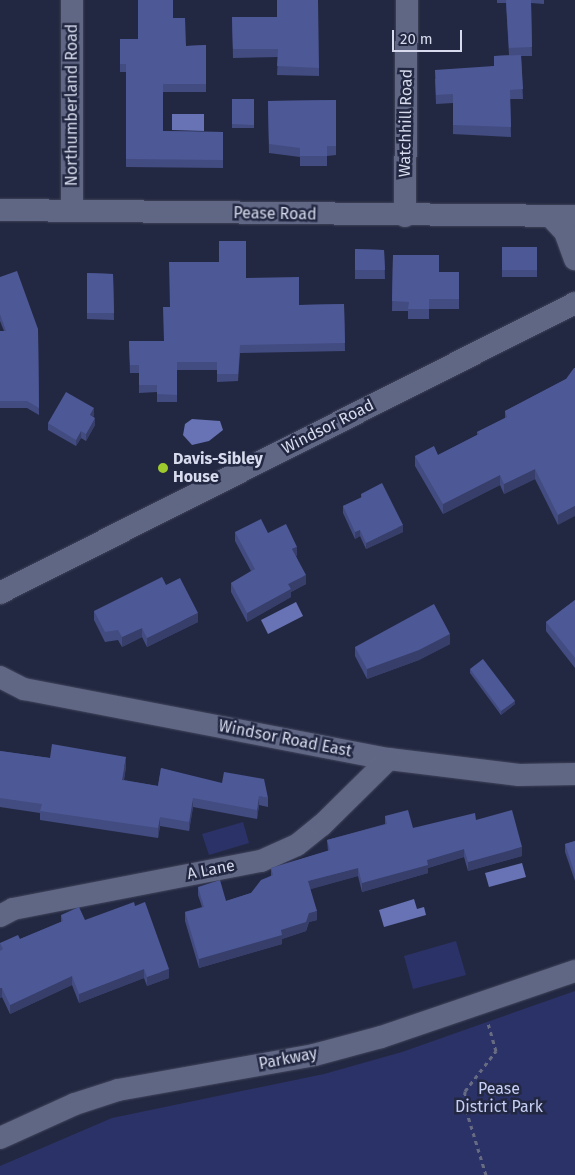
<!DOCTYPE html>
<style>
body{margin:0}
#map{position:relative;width:575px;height:1175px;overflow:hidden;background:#232842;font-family:"Fira Sans",sans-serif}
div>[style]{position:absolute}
.green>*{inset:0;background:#2b3267}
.water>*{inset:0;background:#6773b4}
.path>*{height:3px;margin-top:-1.5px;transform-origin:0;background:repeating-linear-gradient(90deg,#686c83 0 4px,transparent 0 8px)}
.roads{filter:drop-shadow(0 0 1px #41455b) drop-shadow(0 0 1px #41455b)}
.minor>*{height:22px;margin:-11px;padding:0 11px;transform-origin:11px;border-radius:11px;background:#606785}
.wall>*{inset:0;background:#424c81}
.shaded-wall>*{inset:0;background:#363e69}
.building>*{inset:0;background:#4d5896}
.dots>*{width:14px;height:14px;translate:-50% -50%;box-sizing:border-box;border:2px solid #232842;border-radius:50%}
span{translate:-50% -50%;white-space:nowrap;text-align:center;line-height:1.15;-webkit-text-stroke:5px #232842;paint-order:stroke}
.street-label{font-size:16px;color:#d7dbed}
.poi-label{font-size:16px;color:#d7dbed;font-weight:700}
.left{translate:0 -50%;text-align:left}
.park-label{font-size:16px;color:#c6cff4}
.scale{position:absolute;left:392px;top:30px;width:70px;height:22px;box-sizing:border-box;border:2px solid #d7dbed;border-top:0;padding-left:6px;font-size:15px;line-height:18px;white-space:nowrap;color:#d7dbed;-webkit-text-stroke:4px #232842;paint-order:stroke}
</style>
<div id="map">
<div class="green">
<div style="clip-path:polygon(243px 822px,249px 843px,209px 855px,202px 834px)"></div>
<div style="clip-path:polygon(456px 941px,466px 975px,413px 989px,404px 956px)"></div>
<div style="clip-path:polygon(575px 991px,575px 1175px,0 1175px,0 1166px,112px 1118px,324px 1074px,402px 1052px)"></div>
</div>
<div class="water">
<div style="clip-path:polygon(172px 114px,204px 114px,204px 131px,172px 130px)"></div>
<div style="clip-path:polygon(192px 419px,220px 421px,223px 430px,209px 441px,192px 445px,183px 435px,185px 424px)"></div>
<div style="clip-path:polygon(296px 602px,303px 616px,268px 634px,261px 620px)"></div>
<div style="clip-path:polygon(522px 863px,526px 877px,489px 887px,485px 873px)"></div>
<div style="clip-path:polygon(414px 899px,417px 909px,424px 907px,426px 915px,384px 927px,379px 910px)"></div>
</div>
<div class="path">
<div style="left:486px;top:1175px;width:75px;rotate:-107deg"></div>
<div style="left:464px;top:1103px;width:12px;rotate:-85deg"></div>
<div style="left:465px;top:1091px;width:51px;rotate:-52.2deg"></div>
<div style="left:496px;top:1051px;width:29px;rotate:-106deg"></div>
</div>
<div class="roads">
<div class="minor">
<div style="left:72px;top:0;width:209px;rotate:90deg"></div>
<div style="left:0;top:210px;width:575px;rotate:0.6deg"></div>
<div style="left:405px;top:216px;width:216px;rotate:-89.5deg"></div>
<div style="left:550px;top:216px;width:22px;rotate:47deg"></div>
<div style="left:565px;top:232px;width:29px;rotate:70deg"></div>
<div style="left:0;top:593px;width:644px;rotate:-26.76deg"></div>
<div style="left:0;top:677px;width:27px;rotate:27deg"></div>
<div style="left:24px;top:689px;width:372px;rotate:10.9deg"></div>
<div style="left:389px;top:759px;width:131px;rotate:7deg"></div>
<div style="left:519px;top:775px;width:56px;rotate:-1deg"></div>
<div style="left:0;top:916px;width:15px;rotate:-28deg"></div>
<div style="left:13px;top:909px;width:253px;rotate:-11deg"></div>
<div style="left:261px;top:861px;width:39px;rotate:-24deg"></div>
<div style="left:297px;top:845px;width:32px;rotate:-39deg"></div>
<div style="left:322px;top:825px;width:94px;rotate:-44.6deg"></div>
<div style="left:0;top:1138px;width:82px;rotate:-24.4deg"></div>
<div style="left:75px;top:1104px;width:45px;rotate:-18deg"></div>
<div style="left:118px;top:1090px;width:199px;rotate:-10.1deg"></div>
<div style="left:314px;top:1055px;width:69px;rotate:-15deg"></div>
<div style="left:381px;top:1037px;width:205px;rotate:-18.8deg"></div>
</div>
</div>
<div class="wall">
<div style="clip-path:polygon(497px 0,544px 0,544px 4px,531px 3px,532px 56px,521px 56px,523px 99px,510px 99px,511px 137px,453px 134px,453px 103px,436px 104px,435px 79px,494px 66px,494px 56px,509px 55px,506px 3px,497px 3px)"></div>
<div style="clip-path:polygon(232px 17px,277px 17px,319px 68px,319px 76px,277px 75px,278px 57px,233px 58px)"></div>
<div style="clip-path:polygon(173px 18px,186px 46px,206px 45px,206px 92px,163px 92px,163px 131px,223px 132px,223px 168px,126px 167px,126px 72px,120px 72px,120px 39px,138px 39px)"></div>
<div style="clip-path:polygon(232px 99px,254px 99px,254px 128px,232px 128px)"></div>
<div style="clip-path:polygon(336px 100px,336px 155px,327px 156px,327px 166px,300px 166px,300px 157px,269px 153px,268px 101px)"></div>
<div style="clip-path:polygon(502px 247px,537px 247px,537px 277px,502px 277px)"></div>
<div style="clip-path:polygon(355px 249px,384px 250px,385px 279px,355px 279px)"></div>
<div style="clip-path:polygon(393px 255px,439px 272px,459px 272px,459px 309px,429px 309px,429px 319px,408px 319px,408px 311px,392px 311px)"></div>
<div style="clip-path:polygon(87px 273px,113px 274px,114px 320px,87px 319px)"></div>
<div style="clip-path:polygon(0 277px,38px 329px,39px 415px,27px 408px,0 408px,0 331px,4px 331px,0 321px)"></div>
<div style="clip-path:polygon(246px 278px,299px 305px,344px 304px,345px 351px,240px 353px,238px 381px,217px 382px,217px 370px,177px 370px,177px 402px,157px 402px,157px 392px,139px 393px,139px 373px,130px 373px,129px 341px,164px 341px,170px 307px)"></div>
<div style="clip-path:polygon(566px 379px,558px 525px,535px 479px,504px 494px,500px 485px,443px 514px,415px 466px,415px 456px,438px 455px,477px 435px,477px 432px,505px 418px,505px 411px)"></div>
<div style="clip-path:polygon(94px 415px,93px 417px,95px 425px,86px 441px,81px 438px,76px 446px,48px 430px,48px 423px)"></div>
<div style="clip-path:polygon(361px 494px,403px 532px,366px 549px,360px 536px,355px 539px,343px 513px,343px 506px,361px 498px)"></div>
<div style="clip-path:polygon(235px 532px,268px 533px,297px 555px,296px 556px,306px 584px,291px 592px,291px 597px,247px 622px,231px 592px,231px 583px,251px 571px,235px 541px)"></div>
<div style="clip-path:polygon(575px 600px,575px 668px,546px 631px,546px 622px)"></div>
<div style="clip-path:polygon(94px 611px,198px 622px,147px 647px,142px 637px,122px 647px,118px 640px,105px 642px,94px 620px)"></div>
<div style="clip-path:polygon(450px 644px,419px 660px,367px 679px,355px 656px,355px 647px)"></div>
<div style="clip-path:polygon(470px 669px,515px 704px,501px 715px,470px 673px)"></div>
<div style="clip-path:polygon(0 751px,50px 758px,126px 767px,124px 780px,158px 786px,161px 768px,268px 798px,268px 807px,259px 805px,257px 819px,193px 807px,189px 831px,160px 826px,158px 838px,40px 820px,40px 813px,0 807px)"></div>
<div style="clip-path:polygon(385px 816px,413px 828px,476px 820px,522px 856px,468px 871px,464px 857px,428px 868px,428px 873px,362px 892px,358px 876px,310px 889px,317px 920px,309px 922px,306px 931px,282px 939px,282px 944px,199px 968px,185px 921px,185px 912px,202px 907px,198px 895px,198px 887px,226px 901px,251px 893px,271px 876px,271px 868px,328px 851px,327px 840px,385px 824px)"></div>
<div style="clip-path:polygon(575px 841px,575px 881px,565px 852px,565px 844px)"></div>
<div style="clip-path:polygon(61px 915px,85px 920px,169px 978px,147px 986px,144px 978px,79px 1003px,72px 985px,10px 1014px,2px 997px,0 998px,0 943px,20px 939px,61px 922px)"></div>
</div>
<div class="shaded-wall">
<div style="clip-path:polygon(94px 408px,94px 415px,90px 422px,90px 415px)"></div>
<div style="clip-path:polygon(95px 418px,95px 425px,86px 441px,86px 434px)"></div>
<div style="clip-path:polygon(81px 431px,81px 438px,76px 446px,76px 440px)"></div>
<div style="clip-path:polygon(535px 469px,535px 479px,504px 494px,504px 484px)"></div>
<div style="clip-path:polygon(500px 475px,500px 485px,443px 514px,443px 504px)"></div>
<div style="clip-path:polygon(575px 506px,575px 516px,558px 525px,558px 515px)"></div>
<div style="clip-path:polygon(403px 525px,403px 532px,366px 549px,366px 543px)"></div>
<div style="clip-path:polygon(360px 530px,360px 536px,355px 539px,355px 532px)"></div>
<div style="clip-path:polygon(297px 547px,297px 555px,292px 558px,292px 549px)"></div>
<div style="clip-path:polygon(306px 575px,306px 584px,291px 592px,291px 597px,247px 622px,247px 613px,288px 584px)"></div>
<div style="clip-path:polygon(198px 613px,198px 622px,147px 647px,147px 638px)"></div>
<div style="clip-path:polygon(142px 628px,142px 637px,122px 647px,122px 637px)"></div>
<div style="clip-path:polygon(450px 634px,450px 644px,419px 660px,367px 679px,367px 669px)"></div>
<div style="clip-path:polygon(515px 701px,515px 704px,501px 715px,501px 711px)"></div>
<div style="clip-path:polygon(126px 757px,126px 767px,122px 789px,122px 780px)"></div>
<div style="clip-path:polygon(259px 796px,259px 805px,257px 819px,257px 810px)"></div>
<div style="clip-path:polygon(193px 798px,193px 807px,189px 831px,189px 822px)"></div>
<div style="clip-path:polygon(160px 817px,160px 826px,158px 838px,158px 828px)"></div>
<div style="clip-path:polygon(522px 847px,522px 856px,468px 871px,468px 862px)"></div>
<div style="clip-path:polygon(464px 849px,464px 857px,428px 868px,428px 873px,362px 892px,362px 883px,427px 860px)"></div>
<div style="clip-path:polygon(358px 868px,358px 876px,308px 890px,308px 881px)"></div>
<div style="clip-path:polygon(317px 911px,317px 920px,309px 922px,306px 931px,282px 939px,282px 944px,199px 968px,199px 959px,281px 930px,309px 913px)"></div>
<div style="clip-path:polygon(144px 969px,144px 978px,79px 1003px,79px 994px)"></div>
<div style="clip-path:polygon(169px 969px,169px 978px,147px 986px,147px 977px)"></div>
<div style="clip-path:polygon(72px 976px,72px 985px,10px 1014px,10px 1005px)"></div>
<div style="clip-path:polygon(0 988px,2px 988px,2px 997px,0 998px)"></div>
</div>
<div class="building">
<div style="clip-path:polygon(138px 0,173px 0,173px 18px,185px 18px,186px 46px,206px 45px,206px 84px,163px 84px,163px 131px,223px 132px,223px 160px,126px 159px,126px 64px,120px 64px,120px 39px,138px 39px)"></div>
<div style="clip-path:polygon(277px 0,318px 0,319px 68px,277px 66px,278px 49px,233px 49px,232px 17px,277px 17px)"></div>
<div style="clip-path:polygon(506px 0,531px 0,532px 47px,509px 48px)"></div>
<div style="clip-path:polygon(521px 55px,523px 89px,510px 90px,511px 127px,453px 125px,453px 94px,436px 95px,435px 70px,494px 66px,494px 56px)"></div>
<div style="clip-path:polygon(232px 99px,254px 99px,254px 125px,232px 124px)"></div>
<div style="clip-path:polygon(336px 100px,336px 146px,327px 146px,327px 156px,300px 156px,300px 148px,269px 144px,268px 101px)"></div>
<div style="clip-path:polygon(219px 241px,246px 241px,246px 278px,299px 277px,299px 305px,344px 304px,345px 343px,240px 345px,238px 374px,217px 374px,217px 362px,177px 362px,177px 395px,157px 394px,157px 385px,139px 385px,139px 365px,130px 365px,129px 341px,164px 341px,163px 307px,170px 307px,169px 262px,219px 262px)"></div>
<div style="clip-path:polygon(502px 247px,537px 247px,537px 270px,502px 270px)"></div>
<div style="clip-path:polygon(355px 249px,384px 250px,385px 270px,355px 270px)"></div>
<div style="clip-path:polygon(393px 255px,439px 255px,439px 272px,459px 272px,459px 299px,429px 299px,429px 309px,408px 309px,409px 302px,392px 301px)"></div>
<div style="clip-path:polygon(17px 271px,38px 329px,39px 408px,27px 401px,0 401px,0 331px,6px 331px,0 314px,0 277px)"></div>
<div style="clip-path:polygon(87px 273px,113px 274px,114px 313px,87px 313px)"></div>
<div style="clip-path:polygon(574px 368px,575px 368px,575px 506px,558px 515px,535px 469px,504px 484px,500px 475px,443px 504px,415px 456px,434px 446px,438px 455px,479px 434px,477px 432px,507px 417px,505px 411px,566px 379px)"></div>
<div style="clip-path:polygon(66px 392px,94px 408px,90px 415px,95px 418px,86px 434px,81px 431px,76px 440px,48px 423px)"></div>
<div style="clip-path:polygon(382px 483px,403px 525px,366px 543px,360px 530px,355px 532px,343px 506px,362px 497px,361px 494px)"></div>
<div style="clip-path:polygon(261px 519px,268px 533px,286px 524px,297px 547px,292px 549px,306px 575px,288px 584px,291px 589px,247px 613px,231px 583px,255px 569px,235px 532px)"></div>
<div style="clip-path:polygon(162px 577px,166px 585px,180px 578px,198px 613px,147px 638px,142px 628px,122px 637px,118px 630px,105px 632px,94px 611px)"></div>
<div style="clip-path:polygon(575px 600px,575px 658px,546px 622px)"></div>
<div style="clip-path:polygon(434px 604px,450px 634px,419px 650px,367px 669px,355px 647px)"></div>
<div style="clip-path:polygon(483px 659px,515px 701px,501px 711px,470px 669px)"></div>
<div style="clip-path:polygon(52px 744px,126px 757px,122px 780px,158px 786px,161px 768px,222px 783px,224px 772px,264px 779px,268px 798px,259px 796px,257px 810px,193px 798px,189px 822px,160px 817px,158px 828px,40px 811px,42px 804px,0 798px,0 751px,50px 758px)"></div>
<div style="clip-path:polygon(408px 810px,413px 828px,475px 813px,476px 820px,512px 810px,522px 847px,468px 862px,464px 849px,427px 860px,428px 865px,362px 883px,358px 868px,308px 881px,317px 911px,309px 913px,306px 922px,281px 930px,282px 935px,199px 959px,185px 912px,204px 907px,198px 887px,220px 880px,226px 901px,251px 893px,261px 880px,273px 875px,271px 868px,330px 850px,327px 840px,387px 824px,385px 816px)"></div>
<div style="clip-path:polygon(575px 841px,575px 874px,565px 844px)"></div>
<div style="clip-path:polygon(134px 902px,135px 906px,145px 902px,169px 969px,147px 977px,144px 969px,79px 994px,72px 976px,10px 1005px,2px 988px,0 988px,0 951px,3px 949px,0 943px,18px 935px,20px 939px,63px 921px,61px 915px,79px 907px,85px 920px)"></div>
</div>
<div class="dots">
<div style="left:163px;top:468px;background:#9fca2d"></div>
</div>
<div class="street-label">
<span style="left:72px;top:105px;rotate:-90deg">Northumberland Road</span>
<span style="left:406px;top:123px;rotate:-89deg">Watchhill Road</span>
<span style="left:275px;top:214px;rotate:1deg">Pease Road</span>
<span style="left:328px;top:427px;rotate:-27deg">Windsor Road</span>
<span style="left:285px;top:739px;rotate:11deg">Windsor Road East</span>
<span style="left:211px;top:870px;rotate:-11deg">A Lane</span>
<span style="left:288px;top:1059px;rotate:-11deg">Parkway</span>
</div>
<div class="poi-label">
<span class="left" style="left:173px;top:468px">Davis-Sibley<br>House</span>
</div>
<div class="park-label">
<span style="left:499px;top:1098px">Pease<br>District Park</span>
</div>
<div class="scale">20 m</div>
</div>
